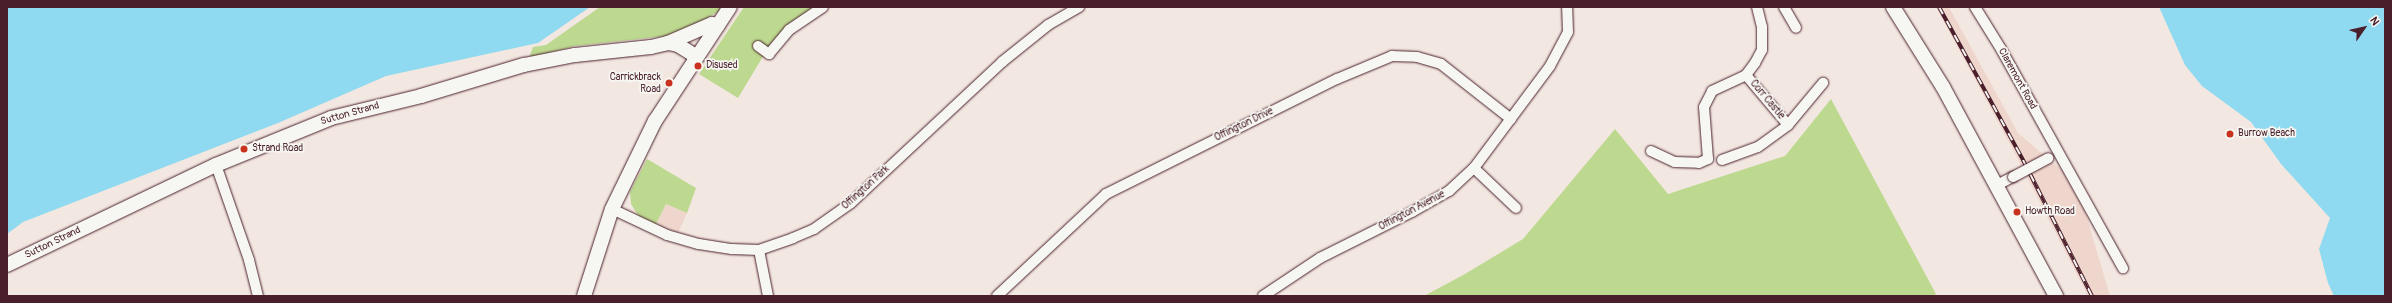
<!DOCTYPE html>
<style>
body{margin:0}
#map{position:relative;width:2392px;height:303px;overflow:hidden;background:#f3e7e1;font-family:Pangolin,sans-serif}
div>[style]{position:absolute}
.built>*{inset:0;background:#efd6cd}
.green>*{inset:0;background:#bdd88f}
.water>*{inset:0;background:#8fdaf0}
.roads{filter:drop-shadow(0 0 1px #4a1f2b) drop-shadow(0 0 1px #4a1f2b)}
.street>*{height:10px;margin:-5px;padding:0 5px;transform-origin:5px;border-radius:5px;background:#f6f6f2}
.secondary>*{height:14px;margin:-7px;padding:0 7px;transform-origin:7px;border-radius:7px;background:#f6f6f2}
.rail>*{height:4px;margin-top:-2px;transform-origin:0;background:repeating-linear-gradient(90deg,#f6f6f2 0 8px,#4a1f2b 0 16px);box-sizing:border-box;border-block:1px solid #4a1f2b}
.bridges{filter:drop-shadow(0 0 1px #4a1f2b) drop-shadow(0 0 1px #4a1f2b)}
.street-bridge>*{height:10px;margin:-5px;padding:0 5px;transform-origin:5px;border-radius:5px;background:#f6f6f2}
.dots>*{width:11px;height:11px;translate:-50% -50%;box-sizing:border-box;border:2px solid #f6f6f2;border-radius:50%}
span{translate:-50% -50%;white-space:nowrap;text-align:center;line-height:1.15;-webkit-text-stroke:3.5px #f6f6f2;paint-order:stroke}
.poi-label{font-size:10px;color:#4a1f2b}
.left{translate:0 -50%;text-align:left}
.right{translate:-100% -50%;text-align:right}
.street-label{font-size:10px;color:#4a1f2b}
.frame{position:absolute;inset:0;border:8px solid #4a1f2b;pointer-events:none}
.north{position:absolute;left:2344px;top:8px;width:40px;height:40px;-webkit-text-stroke:3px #f6f6f2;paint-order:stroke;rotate:56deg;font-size:11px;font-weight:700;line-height:16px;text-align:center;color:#4a1f2b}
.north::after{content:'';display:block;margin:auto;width:14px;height:18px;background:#4a1f2b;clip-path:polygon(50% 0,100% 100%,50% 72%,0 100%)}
</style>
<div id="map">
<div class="built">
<div style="clip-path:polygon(1936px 7px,1949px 7px,2018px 133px,2065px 173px,2083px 204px,2110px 296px,2088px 296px,2012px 148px)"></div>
<div style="clip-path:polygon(666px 204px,687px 213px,678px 233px,656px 224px)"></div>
</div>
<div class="green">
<div style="clip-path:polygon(600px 7px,721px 7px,718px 12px,698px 23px,667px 36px,575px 46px,529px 58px,533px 47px,546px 45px)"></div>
<div style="clip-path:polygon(744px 7px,817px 7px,798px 18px,771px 43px,738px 98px,699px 74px)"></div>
<div style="clip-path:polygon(1831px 99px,1936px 294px,1933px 296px,1424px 296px,1465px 274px,1523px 239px,1615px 129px,1668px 194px,1785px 156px)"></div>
<div style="clip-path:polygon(647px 159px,696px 188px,687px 213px,666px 204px,656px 224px,639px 217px,631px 204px,630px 192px)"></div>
</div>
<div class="water">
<div style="clip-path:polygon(7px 7px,590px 7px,538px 43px,386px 76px,278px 123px,23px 222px,7px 234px)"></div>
<div style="clip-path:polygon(2159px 7px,2385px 7px,2385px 296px,2334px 296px,2328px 283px,2319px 249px,2330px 218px,2281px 164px,2251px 122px,2202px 86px,2185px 65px)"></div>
</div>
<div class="roads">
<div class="street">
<div style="left:1784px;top:7px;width:24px;rotate:60deg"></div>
<div style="left:1975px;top:7px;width:49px;rotate:58.2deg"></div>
<div style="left:2001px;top:49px;width:251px;rotate:60.9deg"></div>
<div style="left:758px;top:46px;width:14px;rotate:36deg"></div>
<div style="left:769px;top:54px;width:31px;rotate:-50deg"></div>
<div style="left:789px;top:30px;width:41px;rotate:-34.1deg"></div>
<div style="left:1746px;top:75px;width:65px;rotate:50deg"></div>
<div style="left:1651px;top:151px;width:26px;rotate:25deg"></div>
<div style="left:1675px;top:162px;width:24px;rotate:2deg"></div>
<div style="left:1699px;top:163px;width:10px;rotate:-24deg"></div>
<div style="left:1708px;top:159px;width:52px;rotate:-94.4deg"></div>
<div style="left:1704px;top:107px;width:18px;rotate:-63deg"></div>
<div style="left:1712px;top:91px;width:38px;rotate:-25deg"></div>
<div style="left:1746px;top:75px;width:15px;rotate:-53deg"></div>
<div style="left:1755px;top:63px;width:15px;rotate:-62deg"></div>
<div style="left:1762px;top:50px;width:23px;rotate:-90deg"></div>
<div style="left:1762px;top:27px;width:21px;rotate:-104deg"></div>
<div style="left:1722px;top:160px;width:38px;rotate:-20deg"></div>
<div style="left:1758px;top:147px;width:37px;rotate:-36deg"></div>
<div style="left:1788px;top:125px;width:55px;rotate:-50.2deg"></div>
<div style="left:216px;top:165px;width:101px;rotate:70.8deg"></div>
<div style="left:249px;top:260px;width:37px;rotate:76deg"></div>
<div style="left:1474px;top:168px;width:58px;rotate:43.6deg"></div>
<div style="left:1997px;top:185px;width:18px;rotate:-27deg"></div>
<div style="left:612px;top:209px;width:61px;rotate:25.3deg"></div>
<div style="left:667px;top:235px;width:33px;rotate:16deg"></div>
<div style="left:699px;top:244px;width:33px;rotate:9deg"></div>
<div style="left:732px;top:249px;width:27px;rotate:2deg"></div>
<div style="left:759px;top:250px;width:36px;rotate:-19deg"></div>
<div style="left:793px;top:238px;width:23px;rotate:-23deg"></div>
<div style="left:814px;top:229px;width:45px;rotate:-35.1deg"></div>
<div style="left:851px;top:203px;width:207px;rotate:-43deg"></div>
<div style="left:1002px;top:62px;width:59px;rotate:-38.8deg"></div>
<div style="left:1048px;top:25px;width:36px;rotate:-30deg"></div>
<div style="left:759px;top:250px;width:47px;rotate:78.9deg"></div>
<div style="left:997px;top:296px;width:149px;rotate:-43.1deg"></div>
<div style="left:1106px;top:194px;width:258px;rotate:-26.5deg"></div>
<div style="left:1337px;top:79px;width:60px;rotate:-22.7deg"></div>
<div style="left:1392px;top:56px;width:25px;rotate:2deg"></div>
<div style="left:1417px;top:57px;width:25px;rotate:16deg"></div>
<div style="left:1441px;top:64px;width:89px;rotate:38.2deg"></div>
<div style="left:1263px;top:296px;width:69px;rotate:-33.7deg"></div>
<div style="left:1320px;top:258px;width:103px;rotate:-26.6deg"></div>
<div style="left:1412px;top:212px;width:43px;rotate:-29.6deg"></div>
<div style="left:1449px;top:191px;width:34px;rotate:-43deg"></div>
<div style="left:1474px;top:168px;width:127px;rotate:-53.3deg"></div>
<div style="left:1550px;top:66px;width:38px;rotate:-62deg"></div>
<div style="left:1568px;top:32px;width:25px;rotate:-92deg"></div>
</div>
<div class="secondary">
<div style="left:1893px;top:7px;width:94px;rotate:58deg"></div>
<div style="left:1943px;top:87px;width:238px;rotate:61.6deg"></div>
<div style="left:668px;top:43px;width:10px;rotate:11deg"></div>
<div style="left:678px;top:45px;width:22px;rotate:32deg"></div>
<div style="left:7px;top:265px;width:232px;rotate:-25.6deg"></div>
<div style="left:216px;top:165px;width:124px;rotate:-22.2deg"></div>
<div style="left:331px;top:118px;width:93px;rotate:-13.7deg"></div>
<div style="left:421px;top:96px;width:108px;rotate:-16.8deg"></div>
<div style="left:524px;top:65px;width:52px;rotate:-11.1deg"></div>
<div style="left:575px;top:55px;width:76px;rotate:-6deg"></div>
<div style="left:651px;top:47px;width:17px;rotate:-13deg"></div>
<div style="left:668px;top:43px;width:48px;rotate:-23.4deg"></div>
<div style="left:712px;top:24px;width:6px;rotate:18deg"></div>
<div style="left:584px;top:296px;width:91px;rotate:-72.2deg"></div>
<div style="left:612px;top:209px;width:98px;rotate:-64deg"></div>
<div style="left:655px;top:121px;width:136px;rotate:-56.7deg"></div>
</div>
</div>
<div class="rail">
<div style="left:1939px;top:7px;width:175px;rotate:61.2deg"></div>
<div style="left:2023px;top:160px;width:153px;rotate:63.1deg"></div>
</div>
<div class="bridges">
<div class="street-bridge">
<div style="left:2013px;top:177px;width:40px;rotate:-28deg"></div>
</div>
</div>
<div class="dots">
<div style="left:698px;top:66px;background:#c8321e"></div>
<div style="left:669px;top:83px;background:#c8321e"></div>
<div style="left:2230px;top:134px;background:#c8321e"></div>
<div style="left:244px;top:149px;background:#c8321e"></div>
<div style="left:2017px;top:212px;background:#c8321e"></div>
</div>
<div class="poi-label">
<span class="left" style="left:706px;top:66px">Disused</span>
<span class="right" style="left:661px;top:83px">Carrickbrack<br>Road</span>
<span class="left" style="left:2238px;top:134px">Burrow Beach</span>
<span class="left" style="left:252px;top:149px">Strand Road</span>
<span class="left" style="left:2025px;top:212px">Howth Road</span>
</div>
<div class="street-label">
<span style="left:2017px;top:79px;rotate:61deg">Claremont Road</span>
<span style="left:1767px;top:100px;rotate:50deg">Corr Castle</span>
<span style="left:350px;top:114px;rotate:-16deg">Sutton Strand</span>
<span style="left:1244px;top:125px;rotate:-26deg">Offington Drive</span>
<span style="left:866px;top:188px;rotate:-42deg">Offington Park</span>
<span style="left:1412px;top:211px;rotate:-28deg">Offington Avenue</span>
<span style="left:53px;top:243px;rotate:-26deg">Sutton Strand</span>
</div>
<div class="frame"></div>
<div class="north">N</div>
</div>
